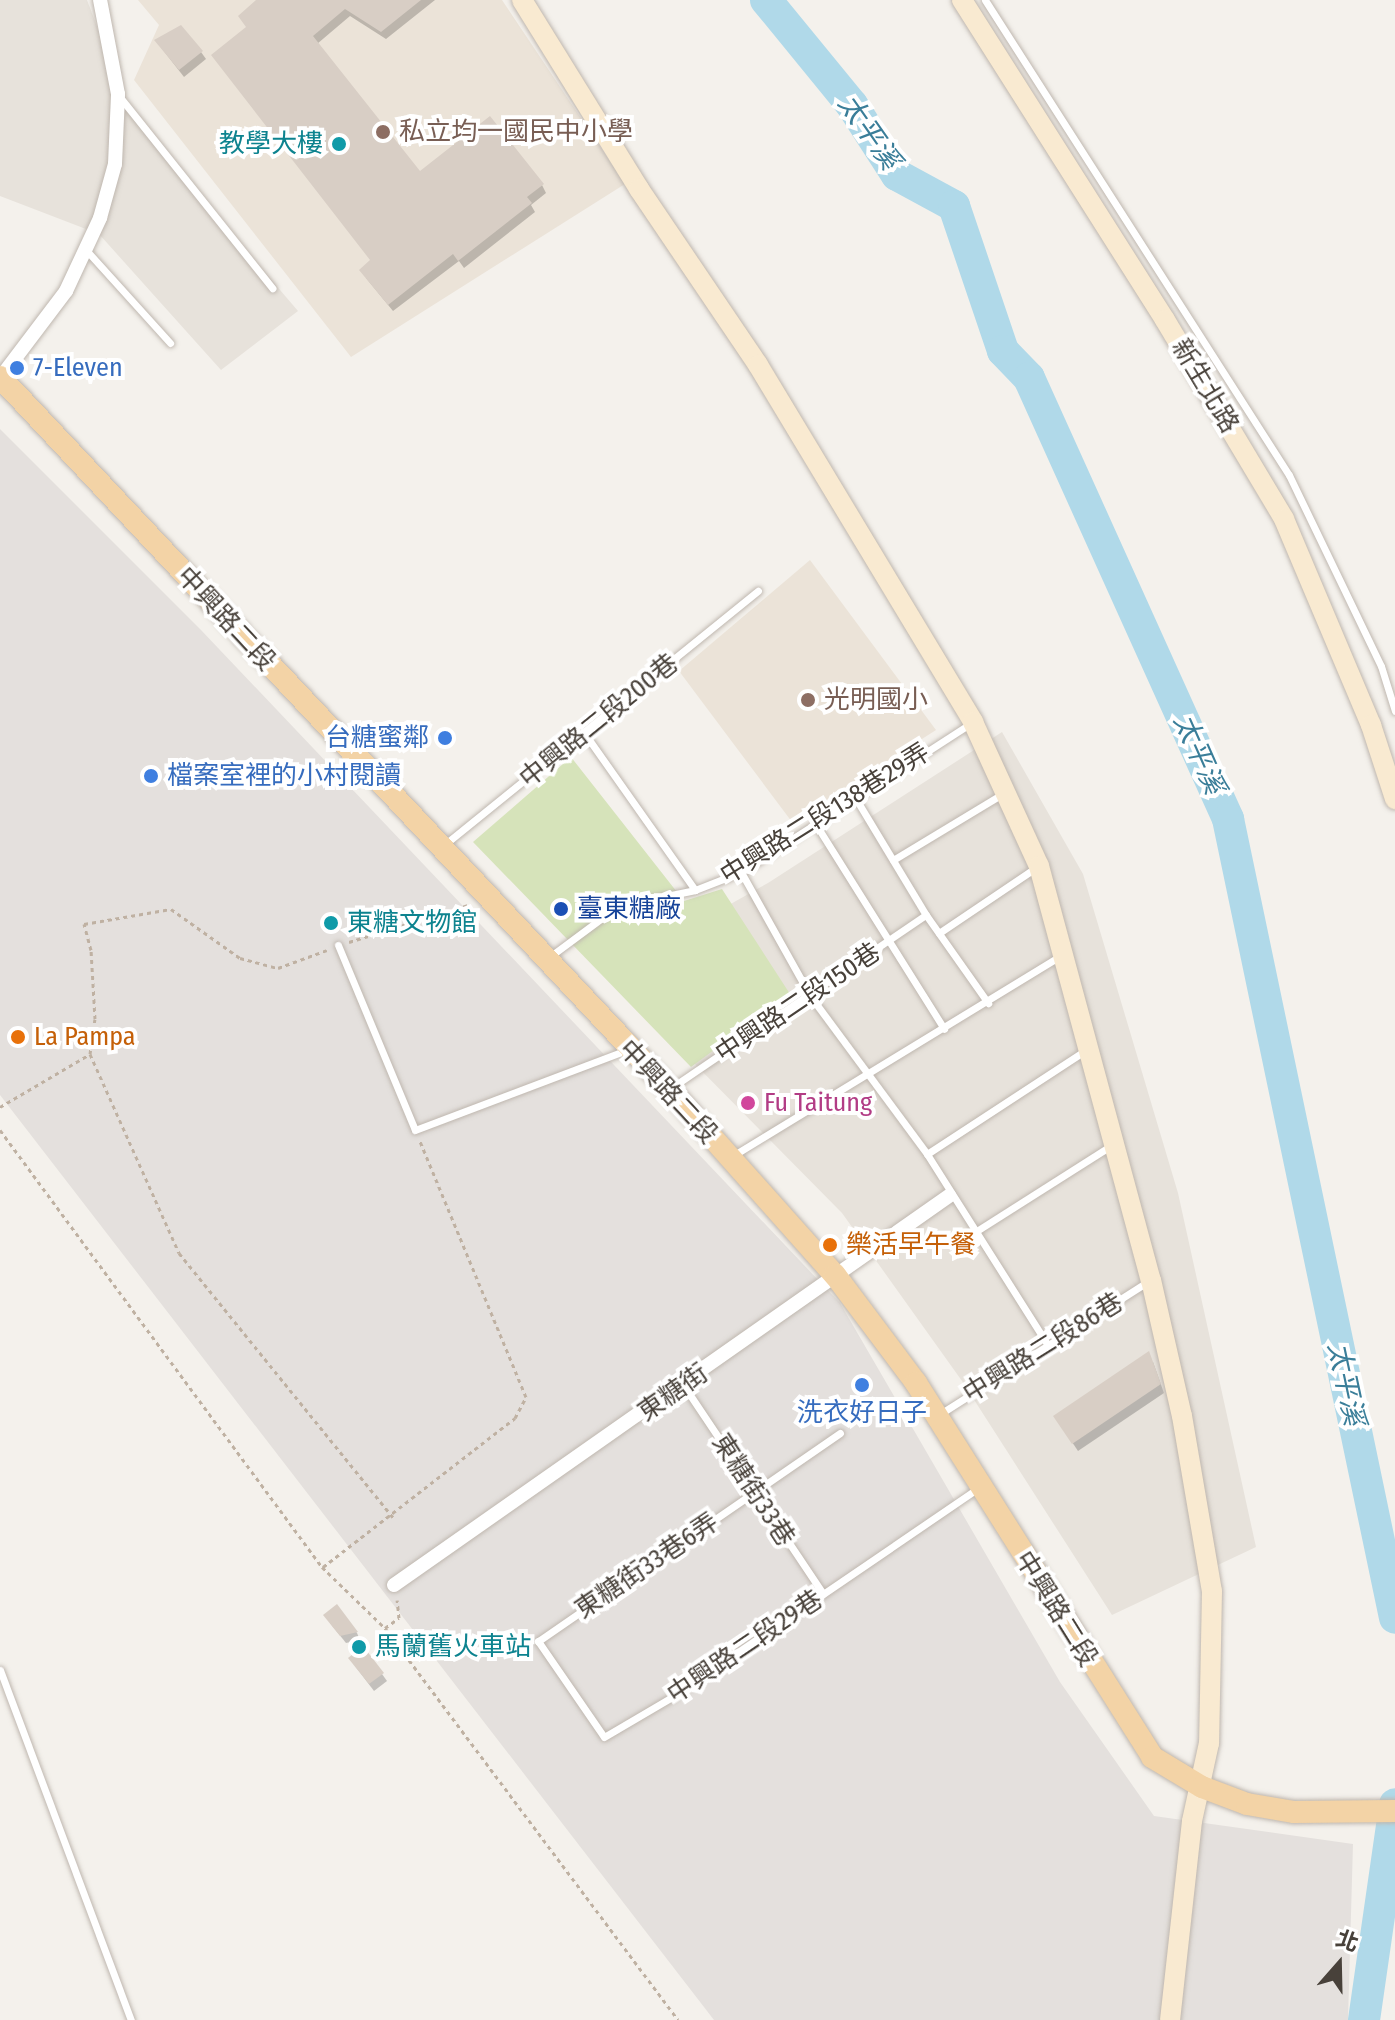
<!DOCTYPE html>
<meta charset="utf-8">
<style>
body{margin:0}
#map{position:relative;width:1395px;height:2020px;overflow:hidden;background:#f4f1ec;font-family:"Fira Sans Condensed","Noto Sans TC",sans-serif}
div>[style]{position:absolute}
.residential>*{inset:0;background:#e7e2db}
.industrial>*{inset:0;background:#e4e0dd}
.education>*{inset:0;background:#ebe3d8}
.green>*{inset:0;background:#d6e3ba}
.shadow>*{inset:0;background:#0003}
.river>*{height:32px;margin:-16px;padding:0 16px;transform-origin:16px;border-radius:16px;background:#b0d9e9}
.building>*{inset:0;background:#d8cec5}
.path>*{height:3px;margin-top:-1.5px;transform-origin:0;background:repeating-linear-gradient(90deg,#bfb1a2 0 4px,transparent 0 8px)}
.roads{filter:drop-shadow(0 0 2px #bfb7af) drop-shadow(0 0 2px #bfb7af)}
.lane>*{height:7px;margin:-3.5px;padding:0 3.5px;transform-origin:3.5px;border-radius:3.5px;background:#fff}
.street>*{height:14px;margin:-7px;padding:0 7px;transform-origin:7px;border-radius:7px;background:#fff}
.secondary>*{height:20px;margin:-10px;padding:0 10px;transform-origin:10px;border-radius:10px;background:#f9ead1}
.primary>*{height:22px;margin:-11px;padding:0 11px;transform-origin:11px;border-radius:11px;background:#f3d3a6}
.dots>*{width:22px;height:22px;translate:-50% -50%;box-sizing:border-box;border:4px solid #fff;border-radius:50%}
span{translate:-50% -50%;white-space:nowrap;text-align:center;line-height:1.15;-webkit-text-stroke:8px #fff;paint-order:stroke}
.education-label{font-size:26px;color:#785e54}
.left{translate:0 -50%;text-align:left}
.culture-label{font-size:26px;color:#0d838f}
.right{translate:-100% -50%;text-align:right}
.shop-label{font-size:26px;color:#366cbe}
.street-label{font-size:26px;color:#48413a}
.transit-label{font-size:26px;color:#164399}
.food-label{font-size:26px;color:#c56008}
.hotel-label{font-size:26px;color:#b23c85}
.water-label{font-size:28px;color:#3a7e99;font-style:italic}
.north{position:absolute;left:1299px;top:1924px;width:80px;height:80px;-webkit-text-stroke:6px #fff;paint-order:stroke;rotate:20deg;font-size:22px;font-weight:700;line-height:32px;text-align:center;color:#48413a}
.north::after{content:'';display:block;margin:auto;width:28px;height:36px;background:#48413a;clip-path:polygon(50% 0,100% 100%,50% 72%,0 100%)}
</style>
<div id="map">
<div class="residential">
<div style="clip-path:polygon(0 0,87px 0,130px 114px,298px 311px,221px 370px,99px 234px,0 196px)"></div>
<div style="clip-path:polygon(1002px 732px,1083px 874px,1178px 1193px,1256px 1547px,1112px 1615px,962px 1381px,842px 1213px,606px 974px,768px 883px)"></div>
</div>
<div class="industrial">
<div style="clip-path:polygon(0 429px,201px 630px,840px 1303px,1060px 1682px,1154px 1816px,1353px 1844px,1348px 2020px,714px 2020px,0 1095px)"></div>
</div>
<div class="education">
<div style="clip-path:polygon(138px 0,502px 0,625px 184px,351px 357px,134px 80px,159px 25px)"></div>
<div style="clip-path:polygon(810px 560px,936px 730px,792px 822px,679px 671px)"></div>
</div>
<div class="green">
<div style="clip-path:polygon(571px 757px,684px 901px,722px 889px,790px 994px,691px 1067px,473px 842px)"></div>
</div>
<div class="shadow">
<div style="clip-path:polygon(260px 0,435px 0,386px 39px,350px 16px,317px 44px,419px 174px,542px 185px,546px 193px,531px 205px,535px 212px,464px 268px,459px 261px,393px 311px,366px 278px,372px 261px,248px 28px)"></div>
<div style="clip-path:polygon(156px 41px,201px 52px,206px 59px,184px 77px)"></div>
<div style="clip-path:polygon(1153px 1362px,1164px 1393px,1078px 1451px,1060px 1424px)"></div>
<div style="clip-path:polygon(337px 1607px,357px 1633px,360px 1640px,346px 1643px,330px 1623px)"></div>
<div style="clip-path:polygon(355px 1666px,382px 1674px,387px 1681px,374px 1691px)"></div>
</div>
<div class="river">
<div style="left:766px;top:0;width:136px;rotate:50.7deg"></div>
<div style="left:852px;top:105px;width:83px;rotate:57.3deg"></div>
<div style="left:897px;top:175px;width:65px;rotate:28.5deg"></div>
<div style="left:954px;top:206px;width:153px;rotate:71.3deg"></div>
<div style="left:1003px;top:351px;width:37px;rotate:46deg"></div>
<div style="left:1029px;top:378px;width:484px;rotate:65.7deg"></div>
<div style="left:1228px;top:819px;width:816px;rotate:78.19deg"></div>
<div style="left:1364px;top:2020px;width:218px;rotate:-81.8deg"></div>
</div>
<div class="building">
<div style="clip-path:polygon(256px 0,421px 0,381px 32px,345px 9px,313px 36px,420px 171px,490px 116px,544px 184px,527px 197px,532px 203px,458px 261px,453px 254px,388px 305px,359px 270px,370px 260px,211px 55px,246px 27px,238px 16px)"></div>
<div style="clip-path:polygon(181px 25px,203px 51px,179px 70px,154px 40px)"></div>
<div style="clip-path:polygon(1149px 1351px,1161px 1384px,1072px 1444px,1053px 1416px)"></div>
<div style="clip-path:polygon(337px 1604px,358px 1632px,340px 1636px,323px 1615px)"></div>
<div style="clip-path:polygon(363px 1646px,384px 1673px,369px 1684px,348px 1658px)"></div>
</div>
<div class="path">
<div style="left:349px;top:942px;width:125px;rotate:-17.3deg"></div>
<div style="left:90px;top:1054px;width:35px;rotate:-82deg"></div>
<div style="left:95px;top:1019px;width:69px;rotate:-93.3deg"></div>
<div style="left:91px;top:950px;width:27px;rotate:-105deg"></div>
<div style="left:84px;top:924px;width:88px;rotate:-9.8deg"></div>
<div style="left:171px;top:909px;width:85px;rotate:35.4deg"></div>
<div style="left:240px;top:958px;width:39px;rotate:15deg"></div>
<div style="left:278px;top:968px;width:52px;rotate:-20.2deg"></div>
<div style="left:0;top:1107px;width:104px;rotate:-30.5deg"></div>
<div style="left:90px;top:1054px;width:218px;rotate:65.9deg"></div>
<div style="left:179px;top:1253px;width:340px;rotate:51deg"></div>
<div style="left:0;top:1130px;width:543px;rotate:53.62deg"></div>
<div style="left:322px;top:1567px;width:88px;rotate:44.1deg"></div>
<div style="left:385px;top:1628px;width:489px;rotate:53.2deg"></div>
<div style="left:323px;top:1567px;width:243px;rotate:-37.8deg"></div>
<div style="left:515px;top:1418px;width:24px;rotate:-62deg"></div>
<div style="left:526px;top:1397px;width:277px;rotate:-112.5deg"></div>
<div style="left:385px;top:1628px;width:17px;rotate:-36deg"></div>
<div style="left:399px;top:1618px;width:18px;rotate:-96deg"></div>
</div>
<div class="roads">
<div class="lane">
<div style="left:985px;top:0;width:564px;rotate:57.38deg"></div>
<div style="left:1289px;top:475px;width:212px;rotate:64.3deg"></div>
<div style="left:1381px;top:666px;width:47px;rotate:72.7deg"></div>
<div style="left:119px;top:96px;width:246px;rotate:51.4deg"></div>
<div style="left:87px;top:251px;width:124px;rotate:47.9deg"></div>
<div style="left:585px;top:734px;width:191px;rotate:54.8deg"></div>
<div style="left:856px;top:799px;width:135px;rotate:58.9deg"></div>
<div style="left:926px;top:915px;width:108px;rotate:54.8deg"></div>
<div style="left:815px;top:823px;width:243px;rotate:57.9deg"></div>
<div style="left:444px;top:845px;width:404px;rotate:-39deg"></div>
<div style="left:893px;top:860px;width:130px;rotate:-31.1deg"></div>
<div style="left:741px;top:872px;width:143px;rotate:60.8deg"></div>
<div style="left:811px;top:997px;width:195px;rotate:53.5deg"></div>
<div style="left:927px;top:1154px;width:225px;rotate:57.7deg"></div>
<div style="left:939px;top:933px;width:118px;rotate:-34deg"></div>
<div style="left:338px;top:945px;width:200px;rotate:67.4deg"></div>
<div style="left:415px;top:1130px;width:227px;rotate:-20.7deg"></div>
<div style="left:548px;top:958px;width:87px;rotate:-36.6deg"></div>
<div style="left:618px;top:906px;width:79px;rotate:-11.7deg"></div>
<div style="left:695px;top:890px;width:49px;rotate:-21.4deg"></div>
<div style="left:741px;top:872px;width:276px;rotate:-32.9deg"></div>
<div style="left:671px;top:1088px;width:308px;rotate:-34.2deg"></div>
<div style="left:927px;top:1154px;width:190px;rotate:-33.2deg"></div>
<div style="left:734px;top:1155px;width:384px;rotate:-31.4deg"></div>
<div style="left:975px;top:1232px;width:162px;rotate:-32.4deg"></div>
<div style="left:684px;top:1386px;width:250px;rotate:56.2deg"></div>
<div style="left:940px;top:1414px;width:248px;rotate:-32.5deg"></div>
<div style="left:840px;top:1433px;width:367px;rotate:145.4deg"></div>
<div style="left:538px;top:1641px;width:116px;rotate:55.5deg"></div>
<div style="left:604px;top:1737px;width:79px;rotate:-30.5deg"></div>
<div style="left:672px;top:1697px;width:371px;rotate:-34.3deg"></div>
<div style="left:0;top:1670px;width:374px;rotate:69.5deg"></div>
</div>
<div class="street">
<div style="left:1px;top:377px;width:108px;rotate:-52.9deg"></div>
<div style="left:66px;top:291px;width:81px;rotate:-65deg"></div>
<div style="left:100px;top:218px;width:56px;rotate:-74.5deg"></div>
<div style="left:115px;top:164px;width:70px;rotate:-87.5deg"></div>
<div style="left:118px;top:94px;width:96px;rotate:-100.8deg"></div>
<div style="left:394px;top:1585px;width:678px;rotate:-35.03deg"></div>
</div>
<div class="secondary">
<div style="left:522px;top:0;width:222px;rotate:58.2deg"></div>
<div style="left:639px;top:189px;width:212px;rotate:55.9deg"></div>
<div style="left:758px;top:365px;width:417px;rotate:58.9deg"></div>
<div style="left:973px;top:722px;width:158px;rotate:65.4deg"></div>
<div style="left:1039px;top:866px;width:429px;rotate:74.9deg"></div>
<div style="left:1151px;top:1280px;width:139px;rotate:77.2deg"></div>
<div style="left:1182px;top:1416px;width:178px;rotate:80.3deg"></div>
<div style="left:1212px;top:1591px;width:152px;rotate:91.1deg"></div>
<div style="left:1209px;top:1743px;width:80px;rotate:102.3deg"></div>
<div style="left:1192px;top:1821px;width:200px;rotate:96.3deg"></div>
<div style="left:962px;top:0;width:379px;rotate:57.6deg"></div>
<div style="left:1165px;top:320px;width:232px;rotate:59.1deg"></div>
<div style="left:1284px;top:519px;width:224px;rotate:67.1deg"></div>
<div style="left:1371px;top:725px;width:78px;rotate:72deg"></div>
</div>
<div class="primary">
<div style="left:0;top:377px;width:977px;rotate:46.78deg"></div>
<div style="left:669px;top:1089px;width:249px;rotate:48.3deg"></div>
<div style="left:835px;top:1275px;width:135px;rotate:53.1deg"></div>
<div style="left:916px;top:1383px;width:442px;rotate:57.7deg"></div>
<div style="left:1152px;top:1757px;width:58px;rotate:31deg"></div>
<div style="left:1202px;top:1787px;width:48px;rotate:20.7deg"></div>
<div style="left:1247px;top:1804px;width:48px;rotate:9.7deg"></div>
<div style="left:1294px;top:1812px;width:101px;rotate:-0.6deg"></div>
</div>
</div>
<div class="dots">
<div style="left:383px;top:132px;background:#8d6e63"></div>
<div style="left:339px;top:144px;background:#0f9aa8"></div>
<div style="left:17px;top:368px;background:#3f7fe0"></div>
<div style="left:808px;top:700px;background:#8d6e63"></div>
<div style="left:445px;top:738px;background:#3f7fe0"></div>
<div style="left:151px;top:776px;background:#3f7fe0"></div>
<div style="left:561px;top:909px;background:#1a4fb4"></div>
<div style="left:331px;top:923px;background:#0f9aa8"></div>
<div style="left:18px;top:1037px;background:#e8710a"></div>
<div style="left:748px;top:1103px;background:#d1479c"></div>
<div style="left:830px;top:1245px;background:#e8710a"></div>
<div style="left:862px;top:1385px;background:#3f7fe0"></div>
<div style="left:359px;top:1647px;background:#0f9aa8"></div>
</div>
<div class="education-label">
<span class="left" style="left:399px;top:132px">私立均一國民中小學</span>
<span class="left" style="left:824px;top:700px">光明國小</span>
</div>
<div class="culture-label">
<span class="right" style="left:323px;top:144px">教學大樓</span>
<span class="left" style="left:347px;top:923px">東糖文物館</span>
<span class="left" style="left:375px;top:1647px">馬蘭舊火車站</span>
</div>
<div class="shop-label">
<span class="left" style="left:33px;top:368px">7-Eleven</span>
<span class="right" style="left:429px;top:738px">台糖蜜鄰</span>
<span class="left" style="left:167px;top:776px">檔案室裡的小村閱讀</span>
<span style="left:862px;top:1413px">洗衣好日子</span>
</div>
<div class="street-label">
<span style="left:1205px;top:386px;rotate:59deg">新生北路</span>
<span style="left:226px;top:619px;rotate:47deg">中興路二段</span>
<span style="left:599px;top:721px;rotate:-39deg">中興路二段200巷</span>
<span style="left:825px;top:814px;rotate:-32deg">中興路二段138巷29弄</span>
<span style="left:798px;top:1003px;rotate:-34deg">中興路二段150巷</span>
<span style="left:668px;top:1092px;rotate:47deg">中興路二段</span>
<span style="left:1043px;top:1348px;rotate:-32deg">中興路二段86巷</span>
<span style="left:673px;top:1393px;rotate:-35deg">東糖街</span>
<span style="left:753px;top:1490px;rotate:57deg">東糖街33巷</span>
<span style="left:647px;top:1566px;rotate:-34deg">東糖街33巷6弄</span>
<span style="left:1056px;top:1609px;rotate:58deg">中興路二段</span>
<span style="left:745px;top:1647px;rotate:-34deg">中興路二段29巷</span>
</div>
<div class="transit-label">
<span class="left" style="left:577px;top:909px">臺東糖廠</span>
</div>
<div class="food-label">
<span class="left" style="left:34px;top:1037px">La Pampa</span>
<span class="left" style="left:846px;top:1245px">樂活早午餐</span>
</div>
<div class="hotel-label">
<span class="left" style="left:764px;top:1103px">Fu Taitung</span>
</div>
<div class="water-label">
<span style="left:869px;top:132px;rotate:55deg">太平溪</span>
<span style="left:1199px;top:754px;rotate:66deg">太平溪</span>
<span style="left:1346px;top:1384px;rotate:78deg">太平溪</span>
</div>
<div class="north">北</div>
</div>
